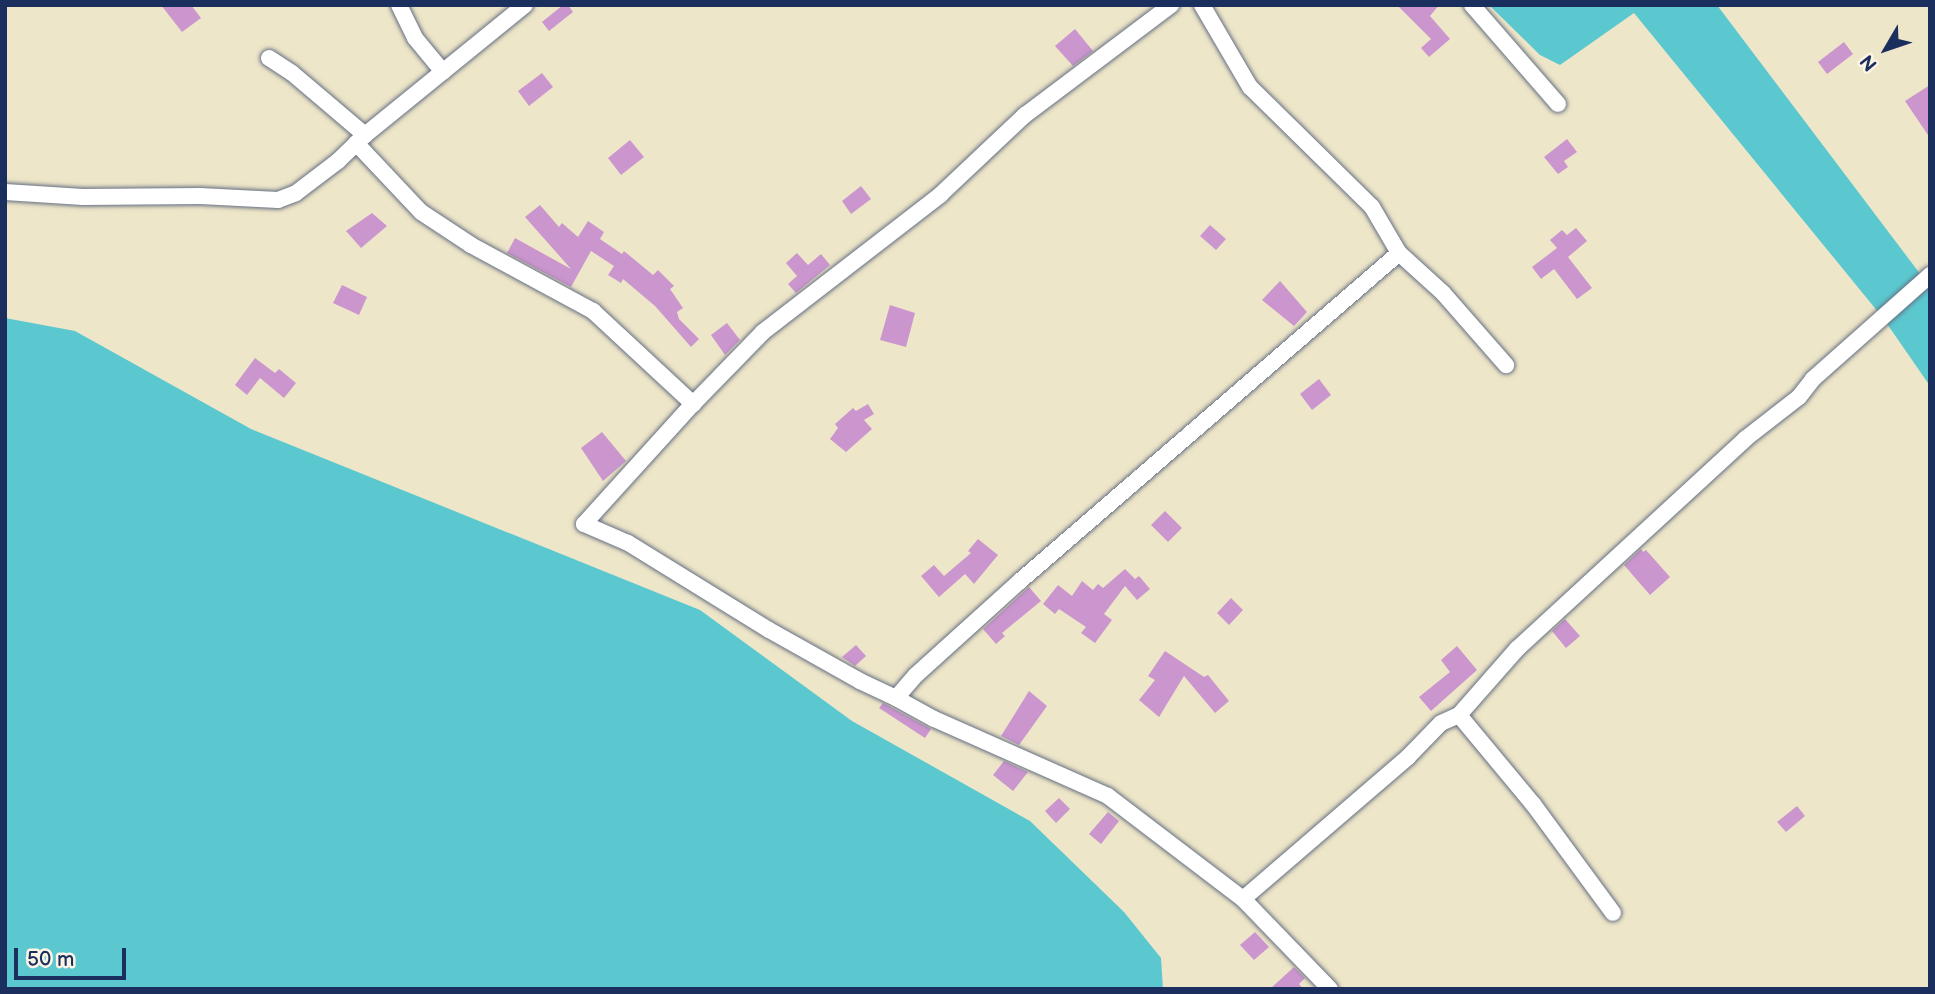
<!DOCTYPE html>
<style>
body{margin:0}
#map{position:relative;width:1935px;height:994px;overflow:hidden;background:#eee6c8;font-family:"Balsamiq Sans",sans-serif}
div>[style]{position:absolute}
.water>*{inset:0;background:#5bc8cf}
.building>*{inset:0;background:#cb96ce}
.roads{filter:drop-shadow(0 0 2px #656f83) drop-shadow(0 0 2px #656f83)}
.street>*{height:16px;margin:-8px;padding:0 8px;transform-origin:8px;border-radius:8px;background:#fff}
span{translate:-50% -50%;white-space:nowrap;text-align:center;line-height:1.15;-webkit-text-stroke:5px #fcf5e5;paint-order:stroke}
.frame{position:absolute;inset:0;border:7px solid #1b2f5e;pointer-events:none}
.north{position:absolute;left:1851px;top:14px;width:70px;height:70px;-webkit-text-stroke:5px #fcf5e5;paint-order:stroke;rotate:231deg;font-size:19px;font-weight:700;line-height:28px;text-align:center;color:#1b2f5e}
.north::after{content:'';display:block;margin:auto;width:24px;height:32px;background:#1b2f5e;clip-path:polygon(50% 0,100% 100%,50% 72%,0 100%)}
.scale{position:absolute;left:14px;top:948px;width:112px;height:32px;box-sizing:border-box;border:4px solid #1b2f5e;border-top:0;padding-left:9px;font-size:21px;line-height:24px;white-space:nowrap;color:#1b2f5e;-webkit-text-stroke:5px #fcf5e5;paint-order:stroke}
</style>
<div id="map">
<div class="water">
<div style="clip-path:polygon(1489px 5px,1717px 5px,1930px 287px,1930px 386px,1883px 318px,1634px 13px,1560px 65px,1540px 55px)"></div>
<div style="clip-path:polygon(5px 318px,75px 331px,251px 429px,700px 610px,852px 721px,1030px 821px,1124px 912px,1161px 958px,1163px 989px,5px 989px)"></div>
</div>
<div class="building">
<div style="clip-path:polygon(161px 5px,191px 5px,201px 18px,182px 32px)"></div>
<div style="clip-path:polygon(563px 5px,568px 5px,573px 12px,549px 31px,542px 22px)"></div>
<div style="clip-path:polygon(1397px 5px,1439px 5px,1430px 16px,1450px 39px,1429px 57px,1421px 48px,1431px 39px)"></div>
<div style="clip-path:polygon(1075px 29px,1093px 51px,1073px 66px,1055px 46px)"></div>
<div style="clip-path:polygon(1844px 42px,1853px 54px,1827px 74px,1818px 62px)"></div>
<div style="clip-path:polygon(542px 73px,553px 87px,529px 106px,518px 91px)"></div>
<div style="clip-path:polygon(1930px 85px,1930px 138px,1905px 101px)"></div>
<div style="clip-path:polygon(1567px 139px,1577px 152px,1564px 161px,1568px 167px,1558px 174px,1544px 157px)"></div>
<div style="clip-path:polygon(630px 140px,644px 157px,621px 175px,608px 158px)"></div>
<div style="clip-path:polygon(861px 186px,871px 199px,851px 214px,842px 201px)"></div>
<div style="clip-path:polygon(540px 205px,559px 227px,562px 223px,578px 237px,588px 221px,604px 232px,600px 239px,622px 254px,624px 251px,653px 275px,658px 270px,674px 286px,670px 289px,683px 308px,677px 312px,679px 319px,699px 339px,691px 347px,655px 306px,623px 279px,621px 283px,608px 275px,614px 266px,591px 251px,571px 287px,507px 253px,515px 238px,571px 269px,525px 217px)"></div>
<div style="clip-path:polygon(372px 213px,387px 226px,361px 248px,346px 231px)"></div>
<div style="clip-path:polygon(1210px 225px,1226px 239px,1216px 250px,1200px 236px)"></div>
<div style="clip-path:polygon(1576px 228px,1587px 241px,1568px 257px,1592px 288px,1577px 299px,1554px 269px,1541px 279px,1532px 267px,1557px 248px,1550px 240px,1562px 230px,1567px 235px)"></div>
<div style="clip-path:polygon(797px 253px,808px 265px,821px 254px,830px 265px,796px 293px,788px 284px,797px 276px,786px 263px)"></div>
<div style="clip-path:polygon(1280px 281px,1307px 312px,1294px 326px,1262px 300px)"></div>
<div style="clip-path:polygon(342px 285px,367px 297px,359px 315px,333px 303px)"></div>
<div style="clip-path:polygon(890px 305px,915px 313px,906px 347px,880px 340px)"></div>
<div style="clip-path:polygon(727px 323px,740px 340px,725px 355px,711px 335px)"></div>
<div style="clip-path:polygon(255px 358px,275px 373px,279px 369px,296px 383px,284px 398px,260px 378px,247px 395px,235px 385px)"></div>
<div style="clip-path:polygon(1319px 379px,1331px 395px,1312px 410px,1300px 394px)"></div>
<div style="clip-path:polygon(868px 404px,874px 414px,864px 420px,872px 429px,846px 452px,830px 439px,838px 428px,835px 424px,853px 408px,856px 411px)"></div>
<div style="clip-path:polygon(602px 432px,626px 461px,603px 481px,581px 448px)"></div>
<div style="clip-path:polygon(1165px 511px,1182px 528px,1168px 542px,1151px 525px)"></div>
<div style="clip-path:polygon(978px 539px,998px 555px,974px 584px,965px 574px,939px 597px,921px 576px,934px 565px,944px 576px,971px 553px,968px 551px)"></div>
<div style="clip-path:polygon(1641px 549px,1643px 552px,1646px 550px,1670px 577px,1650px 595px,1624px 565px)"></div>
<div style="clip-path:polygon(1125px 569px,1135px 579px,1139px 576px,1150px 589px,1137px 600px,1125px 586px,1104px 614px,1112px 620px,1095px 643px,1081px 633px,1086px 627px,1059px 609px,1055px 614px,1043px 604px,1058px 585px,1072px 596px,1082px 581px,1093px 590px,1098px 584px,1103px 588px)"></div>
<div style="clip-path:polygon(1029px 587px,1041px 601px,1002px 633px,1005px 636px,996px 644px,983px 629px)"></div>
<div style="clip-path:polygon(1231px 598px,1243px 610px,1229px 625px,1217px 613px)"></div>
<div style="clip-path:polygon(1565px 619px,1580px 636px,1566px 648px,1552px 631px)"></div>
<div style="clip-path:polygon(856px 645px,866px 656px,855px 666px,842px 657px)"></div>
<div style="clip-path:polygon(1457px 646px,1477px 670px,1431px 711px,1419px 697px,1450px 672px,1441px 660px)"></div>
<div style="clip-path:polygon(1165px 651px,1204px 677px,1208px 675px,1229px 701px,1215px 713px,1184px 676px,1159px 717px,1139px 700px,1155px 680px,1148px 676px)"></div>
<div style="clip-path:polygon(1029px 691px,1047px 706px,1019px 745px,1001px 736px)"></div>
<div style="clip-path:polygon(883px 703px,931px 729px,925px 738px,879px 708px)"></div>
<div style="clip-path:polygon(1004px 761px,1028px 772px,1013px 791px,993px 775px)"></div>
<div style="clip-path:polygon(1059px 798px,1070px 809px,1056px 823px,1045px 811px)"></div>
<div style="clip-path:polygon(1797px 806px,1805px 816px,1786px 832px,1777px 822px)"></div>
<div style="clip-path:polygon(1108px 812px,1119px 821px,1101px 844px,1089px 834px)"></div>
<div style="clip-path:polygon(1255px 932px,1269px 947px,1254px 960px,1240px 945px)"></div>
<div style="clip-path:polygon(1294px 967px,1305px 978px,1299px 984px,1303px 989px,1270px 989px)"></div>
</div>
<div class="roads">
<div class="street">
<div style="left:399px;top:5px;width:37px;rotate:64deg"></div>
<div style="left:415px;top:38px;width:44px;rotate:50.5deg"></div>
<div style="left:1202px;top:5px;width:95px;rotate:59.7deg"></div>
<div style="left:1250px;top:87px;width:171px;rotate:44.5deg"></div>
<div style="left:1372px;top:207px;width:53px;rotate:59.6deg"></div>
<div style="left:1399px;top:253px;width:59px;rotate:42.3deg"></div>
<div style="left:1443px;top:293px;width:96px;rotate:48.8deg"></div>
<div style="left:1472px;top:5px;width:131px;rotate:49deg"></div>
<div style="left:269px;top:58px;width:27px;rotate:33deg"></div>
<div style="left:292px;top:73px;width:96px;rotate:40.3deg"></div>
<div style="left:356px;top:143px;width:95px;rotate:46.7deg"></div>
<div style="left:421px;top:212px;width:60px;rotate:33.4deg"></div>
<div style="left:471px;top:245px;width:139px;rotate:28.4deg"></div>
<div style="left:593px;top:311px;width:137px;rotate:42.9deg"></div>
<div style="left:5px;top:192px;width:78px;rotate:3.7deg"></div>
<div style="left:83px;top:197px;width:117px;rotate:-0.5deg"></div>
<div style="left:200px;top:196px;width:78px;rotate:2.9deg"></div>
<div style="left:278px;top:200px;width:19px;rotate:-21deg"></div>
<div style="left:296px;top:193px;width:53px;rotate:-37.3deg"></div>
<div style="left:338px;top:161px;width:37px;rotate:-44deg"></div>
<div style="left:365px;top:135px;width:206px;rotate:-39.1deg"></div>
<div style="left:896px;top:698px;width:40px;rotate:-155deg"></div>
<div style="left:860px;top:681px;width:104px;rotate:-150.7deg"></div>
<div style="left:769px;top:630px;width:166px;rotate:-148.3deg"></div>
<div style="left:628px;top:543px;width:48px;rotate:-156.6deg"></div>
<div style="left:584px;top:524px;width:162px;rotate:-47.8deg"></div>
<div style="left:693px;top:404px;width:100px;rotate:-45.8deg"></div>
<div style="left:763px;top:332px;width:224px;rotate:-37.7deg"></div>
<div style="left:940px;top:195px;width:117px;rotate:-43.3deg"></div>
<div style="left:1025px;top:115px;width:183px;rotate:-37deg"></div>
<div style="left:1459px;top:715px;width:116px;rotate:50.3deg"></div>
<div style="left:1533px;top:804px;width:135px;rotate:53.7deg"></div>
<div style="left:1243px;top:899px;width:218px;rotate:-40.7deg"></div>
<div style="left:1408px;top:757px;width:47px;rotate:-45.9deg"></div>
<div style="left:1441px;top:723px;width:20px;rotate:-24deg"></div>
<div style="left:1459px;top:715px;width:88px;rotate:-48.7deg"></div>
<div style="left:1517px;top:649px;width:310px;rotate:-42.6deg"></div>
<div style="left:1745px;top:439px;width:68px;rotate:-37.9deg"></div>
<div style="left:1799px;top:397px;width:23px;rotate:-52deg"></div>
<div style="left:1813px;top:379px;width:157px;rotate:-41.6deg"></div>
<div style="left:1330px;top:989px;width:125px;rotate:-134deg"></div>
<div style="left:1243px;top:899px;width:170px;rotate:-142.7deg"></div>
<div style="left:1108px;top:796px;width:190px;rotate:-156.1deg"></div>
<div style="left:934px;top:719px;width:43px;rotate:-151.1deg"></div>
<div style="left:896px;top:698px;width:30px;rotate:-49deg"></div>
<div style="left:916px;top:675px;width:140px;rotate:-42.1deg"></div>
<div style="left:1020px;top:581px;width:501px;rotate:-40.87deg"></div>
</div>
</div>
<div class="frame"></div>
<div class="north">N</div>
<div class="scale">50 m</div>
</div>
